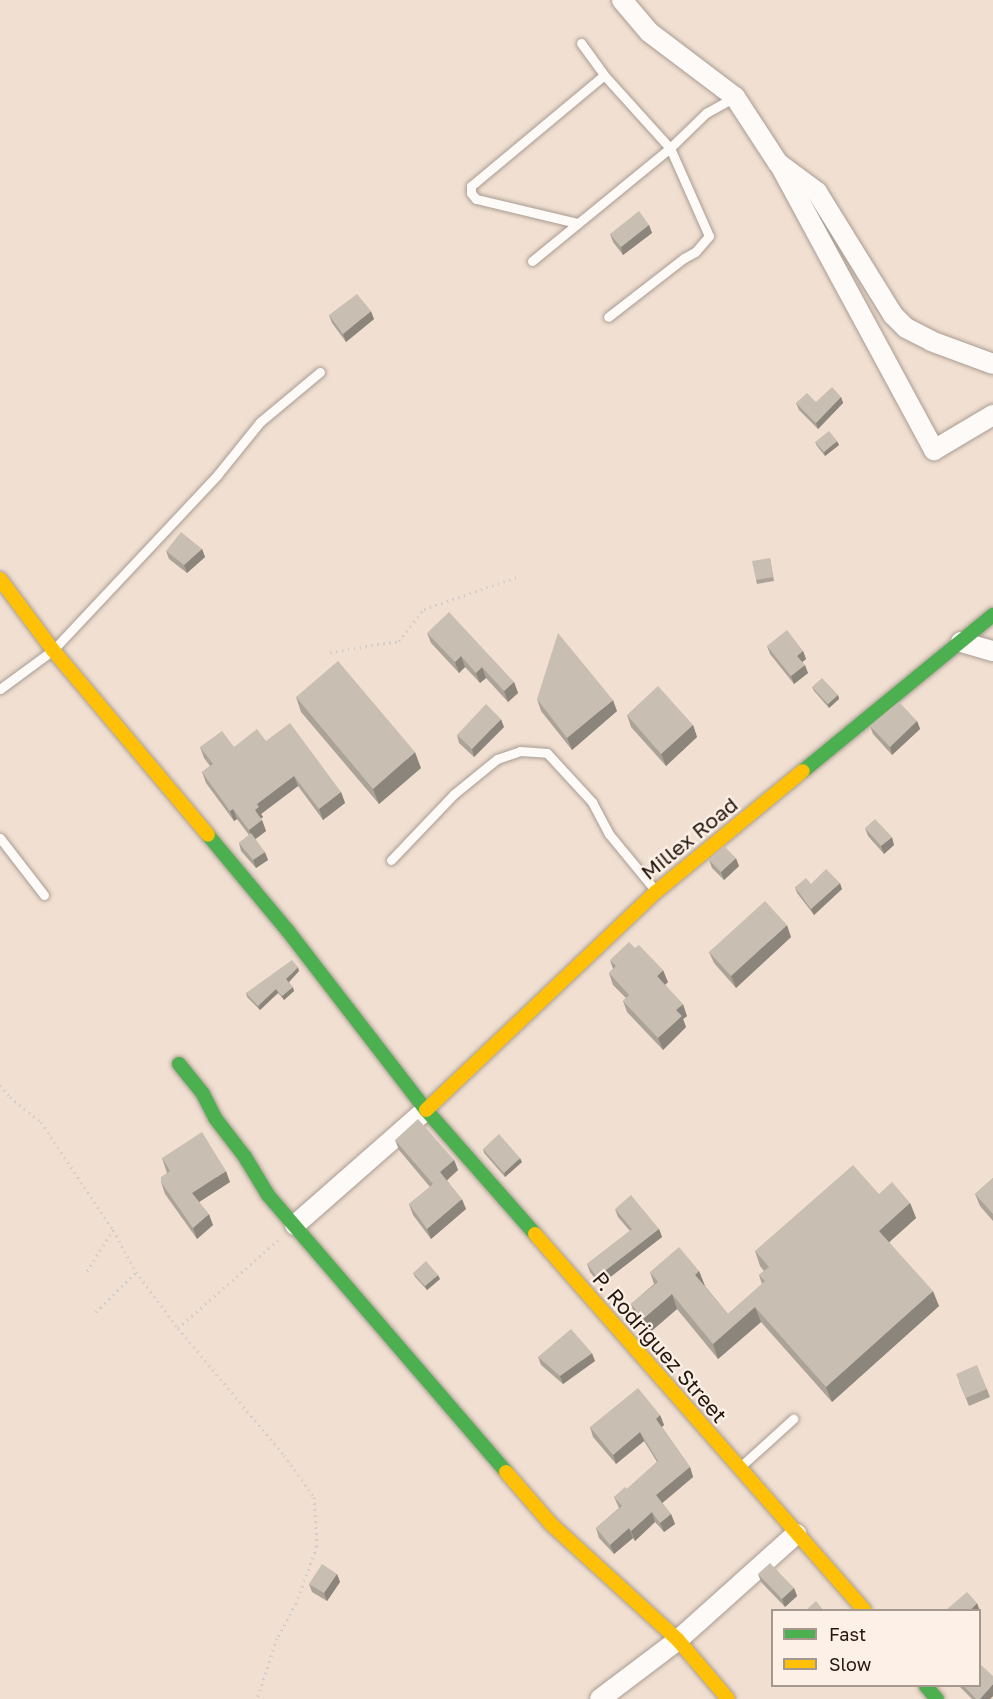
<!DOCTYPE html>
<style>
body{margin:0}
#map{position:relative;width:993px;height:1699px;overflow:hidden;background:#f1e0d2;font-family:"Golos Text",sans-serif}
div>[style]{position:absolute}
.path>*{height:3px;margin-top:-1.5px;transform-origin:0;background:repeating-linear-gradient(90deg,#d2cdca 0 1.5px,transparent 0 6px)}
.roads{filter:drop-shadow(0 0 2px #a99c92) drop-shadow(0 0 2px #a99c92)}
.lane>*{height:9px;margin:-4.5px;padding:0 4.5px;transform-origin:4.5px;border-radius:4.5px;background:#fdfaf8}
.street>*{height:20px;margin:-10px;padding:0 10px;transform-origin:10px;border-radius:10px;background:#fdfaf8}
.fast>*{height:14px;margin:-7px;padding:0 7px;transform-origin:7px;border-radius:7px;background:#4caf50}
.slow>*{height:14px;margin:-7px;padding:0 7px;transform-origin:7px;border-radius:7px;background:#ffc107}
.wall>*{inset:0;background:#aca398}
.shaded-wall>*{inset:0;background:#8c857c}
.building>*{inset:0;background:#c8beb1}
span{translate:-50% -50%;white-space:nowrap;text-align:center;line-height:1.15;-webkit-text-stroke:4.5px #fdf0e6;paint-order:stroke}
.street-label{font-size:21px;color:#21170d}
.legend{position:absolute;left:771px;top:1609px;width:210px;height:78px;box-sizing:border-box;background:#fdf0e6;border:2px solid #a5998f;margin:0;padding:8px 10px;list-style:none;font-size:18px;color:#21170d}
.legend li{display:flex;align-items:center;gap:12px;height:30px}
.legend b{width:30px;border:2px solid #a5998f}
</style>
<div id="map">
<div class="path">
<div style="left:330px;top:652px;width:70px;rotate:-9.1deg"></div>
<div style="left:399px;top:641px;width:41px;rotate:-52deg"></div>
<div style="left:424px;top:609px;width:98px;rotate:-19deg"></div>
<div style="left:0;top:1085px;width:16px;rotate:50deg"></div>
<div style="left:10px;top:1097px;width:40px;rotate:39deg"></div>
<div style="left:41px;top:1122px;width:130px;rotate:56.3deg"></div>
<div style="left:113px;top:1230px;width:48px;rotate:61.3deg"></div>
<div style="left:136px;top:1272px;width:70px;rotate:53.1deg"></div>
<div style="left:178px;top:1328px;width:165px;rotate:50.2deg"></div>
<div style="left:284px;top:1455px;width:52px;rotate:54.5deg"></div>
<div style="left:314px;top:1497px;width:49px;rotate:86.5deg"></div>
<div style="left:317px;top:1546px;width:61px;rotate:110.2deg"></div>
<div style="left:296px;top:1603px;width:40px;rotate:118deg"></div>
<div style="left:277px;top:1638px;width:64px;rotate:108.2deg"></div>
<div style="left:87px;top:1271px;width:49px;rotate:-57.6deg"></div>
<div style="left:96px;top:1312px;width:57px;rotate:-45deg"></div>
<div style="left:178px;top:1328px;width:133px;rotate:-41.3deg"></div>
</div>
<div class="roads">
<div class="lane">
<div style="left:581px;top:43px;width:39px;rotate:54deg"></div>
<div style="left:604px;top:75px;width:98px;rotate:47.9deg"></div>
<div style="left:670px;top:148px;width:96px;rotate:66.1deg"></div>
<div style="left:709px;top:236px;width:21px;rotate:131deg"></div>
<div style="left:695px;top:252px;width:13px;rotate:151deg"></div>
<div style="left:684px;top:258px;width:96px;rotate:142.2deg"></div>
<div style="left:577px;top:223px;width:104px;rotate:-166.6deg"></div>
<div style="left:476px;top:199px;width:8px;rotate:-130deg"></div>
<div style="left:471px;top:193px;width:7px;rotate:-90deg"></div>
<div style="left:471px;top:186px;width:173px;rotate:-39.8deg"></div>
<div style="left:532px;top:261px;width:178px;rotate:-39.3deg"></div>
<div style="left:670px;top:148px;width:50px;rotate:-44.2deg"></div>
<div style="left:706px;top:113px;width:33px;rotate:-29deg"></div>
<div style="left:0;top:689px;width:66px;rotate:-36.3deg"></div>
<div style="left:53px;top:650px;width:241px;rotate:-46.8deg"></div>
<div style="left:218px;top:474px;width:67px;rotate:-51.1deg"></div>
<div style="left:260px;top:422px;width:78px;rotate:-39.8deg"></div>
<div style="left:0;top:838px;width:72px;rotate:52.3deg"></div>
<div style="left:391px;top:860px;width:91px;rotate:-46.3deg"></div>
<div style="left:454px;top:794px;width:55px;rotate:-39.1deg"></div>
<div style="left:497px;top:759px;width:24px;rotate:-19deg"></div>
<div style="left:520px;top:751px;width:27px;rotate:4deg"></div>
<div style="left:547px;top:753px;width:67px;rotate:47.4deg"></div>
<div style="left:592px;top:802px;width:36px;rotate:62deg"></div>
<div style="left:609px;top:834px;width:72px;rotate:50.6deg"></div>
<div style="left:740px;top:1467px;width:72px;rotate:-42.2deg"></div>
</div>
<div class="street">
<div style="left:622px;top:0;width:42px;rotate:49.8deg"></div>
<div style="left:649px;top:32px;width:108px;rotate:37.1deg"></div>
<div style="left:735px;top:97px;width:79px;rotate:56.9deg"></div>
<div style="left:778px;top:163px;width:49px;rotate:36.6deg"></div>
<div style="left:817px;top:192px;width:145px;rotate:58.3deg"></div>
<div style="left:893px;top:315px;width:18px;rotate:45deg"></div>
<div style="left:906px;top:328px;width:28px;rotate:27deg"></div>
<div style="left:931px;top:341px;width:66px;rotate:20.4deg"></div>
<div style="left:781px;top:167px;width:322px;rotate:61.6deg"></div>
<div style="left:934px;top:450px;width:69px;rotate:-30.7deg"></div>
<div style="left:961px;top:642px;width:33px;rotate:16deg"></div>
<div style="left:295px;top:1225px;width:174px;rotate:-41.3deg"></div>
<div style="left:600px;top:1699px;width:98px;rotate:-37.1deg"></div>
<div style="left:678px;top:1640px;width:159px;rotate:-41.9deg"></div>
</div>
<div class="fast">
<div style="left:803px;top:771px;width:246px;rotate:-39.4deg"></div>
<div style="left:208px;top:835px;width:125px;rotate:50.2deg"></div>
<div style="left:288px;top:931px;width:226px;rotate:52.4deg"></div>
<div style="left:426px;top:1110px;width:165px;rotate:48.7deg"></div>
<div style="left:179px;top:1064px;width:38px;rotate:51deg"></div>
<div style="left:203px;top:1094px;width:27px;rotate:63deg"></div>
<div style="left:215px;top:1118px;width:49px;rotate:52.4deg"></div>
<div style="left:245px;top:1157px;width:44px;rotate:58.8deg"></div>
<div style="left:268px;top:1195px;width:365px;rotate:49.3deg"></div>
<div style="left:926px;top:1686px;width:17px;rotate:50deg"></div>
</div>
<div class="slow">
<div style="left:0;top:579px;width:89px;rotate:53.3deg"></div>
<div style="left:53px;top:650px;width:241px;rotate:50deg"></div>
<div style="left:426px;top:1110px;width:317px;rotate:-43.5deg"></div>
<div style="left:656px;top:892px;width:190px;rotate:-39.5deg"></div>
<div style="left:535px;top:1234px;width:500px;rotate:48.8deg"></div>
<div style="left:506px;top:1472px;width:69px;rotate:49.1deg"></div>
<div style="left:551px;top:1524px;width:172px;rotate:42.4deg"></div>
<div style="left:678px;top:1640px;width:77px;rotate:49.7deg"></div>
</div>
</div>
<div class="wall">
<div style="clip-path:polygon(649px 225px,652px 233px,623px 255px,613px 242px,610px 234px)"></div>
<div style="clip-path:polygon(329px 315px,374px 319px,346px 342px,332px 323px)"></div>
<div style="clip-path:polygon(841px 397px,843px 403px,818px 429px,799px 410px,796px 403px,816px 402px)"></div>
<div style="clip-path:polygon(815px 442px,839px 445px,825px 456px,817px 446px)"></div>
<div style="clip-path:polygon(202px 549px,205px 557px,187px 573px,169px 559px,166px 551px)"></div>
<div style="clip-path:polygon(770px 558px,774px 581px,757px 584px,756px 580px)"></div>
<div style="clip-path:polygon(427px 633px,514px 682px,518px 693px,508px 702px,486px 678px,480px 683px,465px 667px,459px 673px,431px 643px)"></div>
<div style="clip-path:polygon(767px 646px,803px 651px,806px 659px,802px 662px,808px 673px,794px 684px,770px 654px)"></div>
<div style="clip-path:polygon(812px 687px,838px 695px,839px 699px,829px 708px,814px 691px)"></div>
<div style="clip-path:polygon(296px 697px,421px 768px,379px 804px,301px 712px)"></div>
<div style="clip-path:polygon(537px 699px,617px 711px,572px 750px,541px 711px)"></div>
<div style="clip-path:polygon(627px 715px,693px 725px,697px 737px,666px 766px,631px 727px)"></div>
<div style="clip-path:polygon(917px 721px,920px 729px,892px 755px,873px 734px,870px 726px)"></div>
<div style="clip-path:polygon(504px 727px,474px 757px,459px 743px,457px 735px)"></div>
<div style="clip-path:polygon(266px 741px,341px 792px,345px 803px,323px 820px,298px 786px,261px 814px,263px 817px,261px 818px,266px 831px,255px 839px,268px 860px,256px 868px,241px 851px,239px 843px,249px 835px,237px 819px,234px 821px,206px 783px,202px 772px,210px 766px,204px 758px,200px 747px,234px 747px)"></div>
<div style="clip-path:polygon(865px 828px,894px 845px,884px 854px,868px 836px)"></div>
<div style="clip-path:polygon(709px 860px,739px 866px,724px 880px,712px 868px)"></div>
<div style="clip-path:polygon(811px 884px,842px 889px,814px 915px,797px 893px,795px 887px)"></div>
<div style="clip-path:polygon(791px 937px,736px 988px,714px 963px,709px 952px)"></div>
<div style="clip-path:polygon(610px 960px,668px 982px,665px 985px,687px 1016px,683px 1019px,686px 1027px,663px 1050px,627px 1012px,623px 1001px,626px 998px,613px 985px,609px 973px,613px 969px)"></div>
<div style="clip-path:polygon(299px 971px,289px 982px,294px 991px,284px 1000px,278px 993px,260px 1010px,247px 997px,246px 993px)"></div>
<div style="clip-path:polygon(395px 1140px,454px 1160px,458px 1170px,447px 1180px,466px 1209px,431px 1239px,413px 1215px,409px 1204px,430px 1187px,399px 1150px)"></div>
<div style="clip-path:polygon(483px 1149px,522px 1162px,505px 1177px,484px 1153px)"></div>
<div style="clip-path:polygon(162px 1158px,230px 1182px,199px 1202px,213px 1225px,197px 1239px,165px 1194px,161px 1182px,167px 1173px)"></div>
<div style="clip-path:polygon(993px 1178px,993px 1221px,980px 1206px,975px 1194px)"></div>
<div style="clip-path:polygon(879px 1194px,910px 1203px,916px 1218px,889px 1242px,939px 1306px,832px 1402px,761px 1322px,718px 1359px,677px 1309px,648px 1334px,636px 1319px,631px 1304px,654px 1284px,650px 1272px,699px 1271px,705px 1286px,728px 1314px,762px 1284px,759px 1275px,764px 1271px,760px 1266px,755px 1251px)"></div>
<div style="clip-path:polygon(615px 1209px,659px 1229px,662px 1237px,600px 1285px,590px 1272px,587px 1264px,630px 1231px,618px 1217px)"></div>
<div style="clip-path:polygon(413px 1273px,440px 1279px,427px 1290px,415px 1277px)"></div>
<div style="clip-path:polygon(538px 1357px,595px 1361px,563px 1384px,541px 1365px)"></div>
<div style="clip-path:polygon(959px 1382px,987px 1389px,990px 1397px,969px 1406px)"></div>
<div style="clip-path:polygon(660px 1415px,664px 1425px,662px 1427px,690px 1467px,693px 1477px,662px 1503px,671px 1514px,675px 1524px,664px 1532px,655px 1522px,635px 1541px,633px 1538px,614px 1554px,599px 1538px,596px 1528px,619px 1508px,614px 1497px,627px 1489px,657px 1462px,644px 1441px,616px 1464px,593px 1437px,590px 1427px)"></div>
<div style="clip-path:polygon(337px 1574px,340px 1582px,327px 1601px,312px 1592px,309px 1584px)"></div>
<div style="clip-path:polygon(758px 1574px,794px 1588px,797px 1596px,785px 1607px,761px 1582px)"></div>
<div style="clip-path:polygon(959px 1686px,980px 1686px,993px 1696px,990px 1699px,972px 1699px)"></div>
</div>
<div class="shaded-wall">
<div style="clip-path:polygon(649px 225px,652px 233px,623px 255px,621px 247px)"></div>
<div style="clip-path:polygon(371px 311px,374px 319px,346px 342px,343px 334px)"></div>
<div style="clip-path:polygon(841px 397px,843px 403px,818px 429px,816px 423px)"></div>
<div style="clip-path:polygon(837px 441px,839px 445px,825px 456px,824px 452px)"></div>
<div style="clip-path:polygon(202px 549px,205px 557px,187px 573px,184px 565px)"></div>
<div style="clip-path:polygon(803px 651px,806px 659px,800px 664px,797px 656px)"></div>
<div style="clip-path:polygon(461px 656px,465px 667px,459px 673px,455px 662px)"></div>
<div style="clip-path:polygon(805px 665px,808px 673px,794px 684px,791px 676px)"></div>
<div style="clip-path:polygon(482px 667px,486px 678px,480px 683px,476px 673px)"></div>
<div style="clip-path:polygon(514px 682px,518px 693px,508px 702px,504px 691px)"></div>
<div style="clip-path:polygon(838px 695px,839px 699px,829px 708px,828px 704px)"></div>
<div style="clip-path:polygon(613px 700px,617px 711px,572px 750px,567px 738px)"></div>
<div style="clip-path:polygon(501px 719px,504px 727px,474px 757px,472px 749px)"></div>
<div style="clip-path:polygon(917px 721px,920px 729px,892px 755px,890px 747px)"></div>
<div style="clip-path:polygon(693px 725px,697px 737px,666px 766px,661px 754px)"></div>
<div style="clip-path:polygon(415px 752px,421px 768px,379px 804px,373px 789px)"></div>
<div style="clip-path:polygon(294px 776px,298px 786px,261px 814px,263px 817px,259px 820px,255px 810px,257px 804px)"></div>
<div style="clip-path:polygon(341px 792px,345px 803px,323px 820px,319px 809px)"></div>
<div style="clip-path:polygon(233px 809px,237px 819px,234px 821px,230px 811px)"></div>
<div style="clip-path:polygon(262px 820px,266px 831px,253px 841px,249px 830px)"></div>
<div style="clip-path:polygon(892px 837px,894px 845px,884px 854px,881px 846px)"></div>
<div style="clip-path:polygon(265px 852px,268px 860px,256px 868px,253px 860px)"></div>
<div style="clip-path:polygon(736px 858px,739px 866px,724px 880px,721px 872px)"></div>
<div style="clip-path:polygon(840px 883px,842px 889px,814px 915px,811px 909px)"></div>
<div style="clip-path:polygon(787px 925px,791px 937px,736px 988px,731px 976px)"></div>
<div style="clip-path:polygon(298px 967px,299px 971px,288px 983px,286px 979px)"></div>
<div style="clip-path:polygon(663px 970px,668px 982px,661px 988px,657px 976px)"></div>
<div style="clip-path:polygon(293px 987px,294px 991px,284px 1000px,282px 996px)"></div>
<div style="clip-path:polygon(276px 989px,278px 993px,260px 1010px,258px 1006px)"></div>
<div style="clip-path:polygon(683px 1004px,687px 1016px,683px 1019px,686px 1027px,663px 1050px,658px 1038px,676px 1010px)"></div>
<div style="clip-path:polygon(520px 1158px,522px 1162px,505px 1177px,504px 1173px)"></div>
<div style="clip-path:polygon(454px 1160px,458px 1170px,444px 1183px,440px 1172px)"></div>
<div style="clip-path:polygon(226px 1171px,230px 1182px,196px 1204px,192px 1193px)"></div>
<div style="clip-path:polygon(462px 1199px,466px 1209px,431px 1239px,427px 1229px)"></div>
<div style="clip-path:polygon(910px 1203px,916px 1218px,885px 1246px,879px 1231px)"></div>
<div style="clip-path:polygon(209px 1214px,213px 1225px,197px 1239px,193px 1228px)"></div>
<div style="clip-path:polygon(659px 1229px,662px 1237px,600px 1285px,597px 1277px)"></div>
<div style="clip-path:polygon(699px 1271px,705px 1286px,695px 1275px)"></div>
<div style="clip-path:polygon(438px 1275px,440px 1279px,427px 1290px,425px 1286px)"></div>
<div style="clip-path:polygon(933px 1291px,939px 1306px,832px 1402px,826px 1387px)"></div>
<div style="clip-path:polygon(672px 1294px,677px 1309px,648px 1334px,643px 1319px)"></div>
<div style="clip-path:polygon(755px 1307px,761px 1322px,718px 1359px,713px 1344px)"></div>
<div style="clip-path:polygon(592px 1353px,595px 1361px,563px 1384px,560px 1376px)"></div>
<div style="clip-path:polygon(660px 1415px,664px 1425px,660px 1428px,656px 1419px)"></div>
<div style="clip-path:polygon(640px 1432px,644px 1441px,616px 1464px,613px 1455px)"></div>
<div style="clip-path:polygon(690px 1467px,693px 1477px,660px 1505px,656px 1495px)"></div>
<div style="clip-path:polygon(652px 1512px,655px 1522px,635px 1541px,631px 1531px)"></div>
<div style="clip-path:polygon(671px 1514px,675px 1524px,664px 1532px,660px 1523px)"></div>
<div style="clip-path:polygon(629px 1528px,633px 1538px,614px 1554px,610px 1545px)"></div>
<div style="clip-path:polygon(337px 1574px,340px 1582px,327px 1601px,324px 1593px)"></div>
<div style="clip-path:polygon(794px 1588px,797px 1596px,785px 1607px,782px 1599px)"></div>
<div style="clip-path:polygon(977px 1603px,980px 1611px,980px 1612px,980px 1611px,969px 1611px)"></div>
<div style="clip-path:polygon(993px 1684px,993px 1696px,990px 1699px,980px 1699px)"></div>
</div>
<div class="building">
<div style="clip-path:polygon(639px 211px,649px 225px,621px 247px,610px 234px)"></div>
<div style="clip-path:polygon(357px 294px,371px 311px,343px 334px,329px 315px)"></div>
<div style="clip-path:polygon(832px 387px,841px 397px,816px 423px,796px 403px,807px 393px,816px 402px)"></div>
<div style="clip-path:polygon(829px 431px,837px 441px,824px 452px,815px 442px)"></div>
<div style="clip-path:polygon(181px 532px,202px 549px,184px 565px,166px 551px)"></div>
<div style="clip-path:polygon(770px 558px,773px 577px,756px 580px,752px 561px)"></div>
<div style="clip-path:polygon(449px 612px,514px 682px,504px 691px,482px 667px,476px 673px,461px 656px,455px 662px,427px 633px)"></div>
<div style="clip-path:polygon(787px 630px,803px 651px,797px 656px,805px 665px,791px 676px,767px 646px)"></div>
<div style="clip-path:polygon(558px 633px,613px 700px,567px 738px,537px 699px)"></div>
<div style="clip-path:polygon(338px 661px,415px 752px,373px 789px,296px 697px)"></div>
<div style="clip-path:polygon(822px 678px,838px 695px,828px 704px,812px 687px)"></div>
<div style="clip-path:polygon(658px 686px,693px 725px,661px 754px,627px 715px)"></div>
<div style="clip-path:polygon(899px 702px,917px 721px,890px 747px,870px 726px)"></div>
<div style="clip-path:polygon(486px 704px,501px 719px,472px 749px,457px 735px)"></div>
<div style="clip-path:polygon(290px 723px,341px 792px,319px 809px,294px 776px,257px 804px,259px 807px,255px 810px,262px 820px,249px 830px,233px 809px,230px 811px,202px 772px,213px 764px,200px 747px,222px 731px,234px 747px,257px 729px,266px 741px)"></div>
<div style="clip-path:polygon(875px 819px,892px 837px,881px 846px,865px 828px)"></div>
<div style="clip-path:polygon(251px 833px,265px 852px,253px 860px,239px 843px)"></div>
<div style="clip-path:polygon(724px 846px,736px 858px,721px 872px,709px 860px)"></div>
<div style="clip-path:polygon(826px 869px,840px 883px,811px 909px,795px 887px,806px 878px,811px 884px)"></div>
<div style="clip-path:polygon(765px 901px,787px 925px,731px 976px,709px 952px)"></div>
<div style="clip-path:polygon(629px 942px,635px 948px,639px 945px,663px 970px,657px 976px,683px 1004px,676px 1010px,682px 1016px,658px 1038px,623px 1001px,629px 995px,609px 973px,616px 966px,610px 960px)"></div>
<div style="clip-path:polygon(292px 960px,298px 967px,286px 979px,293px 987px,282px 996px,276px 989px,258px 1006px,246px 993px)"></div>
<div style="clip-path:polygon(418px 1119px,454px 1160px,440px 1172px,462px 1199px,427px 1229px,409px 1204px,433px 1184px,395px 1140px)"></div>
<div style="clip-path:polygon(202px 1132px,226px 1171px,192px 1193px,209px 1214px,193px 1228px,161px 1182px,161px 1177px,170px 1171px,162px 1158px)"></div>
<div style="clip-path:polygon(499px 1134px,520px 1158px,504px 1173px,483px 1149px)"></div>
<div style="clip-path:polygon(853px 1165px,879px 1194px,892px 1182px,910px 1203px,879px 1231px,933px 1291px,826px 1387px,755px 1307px,713px 1344px,672px 1294px,643px 1319px,631px 1304px,658px 1282px,650px 1272px,679px 1247px,699px 1271px,695px 1275px,728px 1314px,765px 1281px,759px 1275px,769px 1267px,755px 1251px)"></div>
<div style="clip-path:polygon(993px 1178px,993px 1214px,975px 1194px)"></div>
<div style="clip-path:polygon(631px 1195px,659px 1229px,597px 1277px,587px 1264px,632px 1229px,615px 1209px)"></div>
<div style="clip-path:polygon(426px 1261px,438px 1275px,425px 1286px,413px 1273px)"></div>
<div style="clip-path:polygon(571px 1329px,592px 1353px,560px 1376px,538px 1357px)"></div>
<div style="clip-path:polygon(977px 1365px,987px 1389px,966px 1398px,956px 1374px)"></div>
<div style="clip-path:polygon(638px 1388px,660px 1415px,656px 1419px,690px 1467px,656px 1495px,671px 1514px,660px 1523px,652px 1512px,631px 1531px,629px 1528px,610px 1545px,596px 1528px,622px 1506px,614px 1497px,625px 1487px,627px 1489px,658px 1461px,640px 1432px,613px 1455px,590px 1427px)"></div>
<div style="clip-path:polygon(770px 1563px,794px 1588px,782px 1599px,758px 1574px)"></div>
<div style="clip-path:polygon(322px 1564px,337px 1574px,324px 1593px,309px 1584px)"></div>
<div style="clip-path:polygon(967px 1592px,977px 1603px,969px 1611px,946px 1611px,946px 1610px)"></div>
<div style="clip-path:polygon(816px 1601px,824px 1611px,805px 1611px)"></div>
<div style="clip-path:polygon(980px 1664px,993px 1676px,993px 1684px,980px 1699px,976px 1699px,964px 1686px,980px 1686px)"></div>
</div>
<div class="street-label">
<span style="left:689px;top:838px;rotate:-39deg">Millex Road</span>
<span style="left:660px;top:1347px;rotate:49deg">P. Rodriguez Street</span>
</div>
<ul class="legend">
<li><b style="height:8px;background:#4caf50"></b>Fast</li>
<li><b style="height:8px;background:#ffc107"></b>Slow</li>
</ul>
</div>
